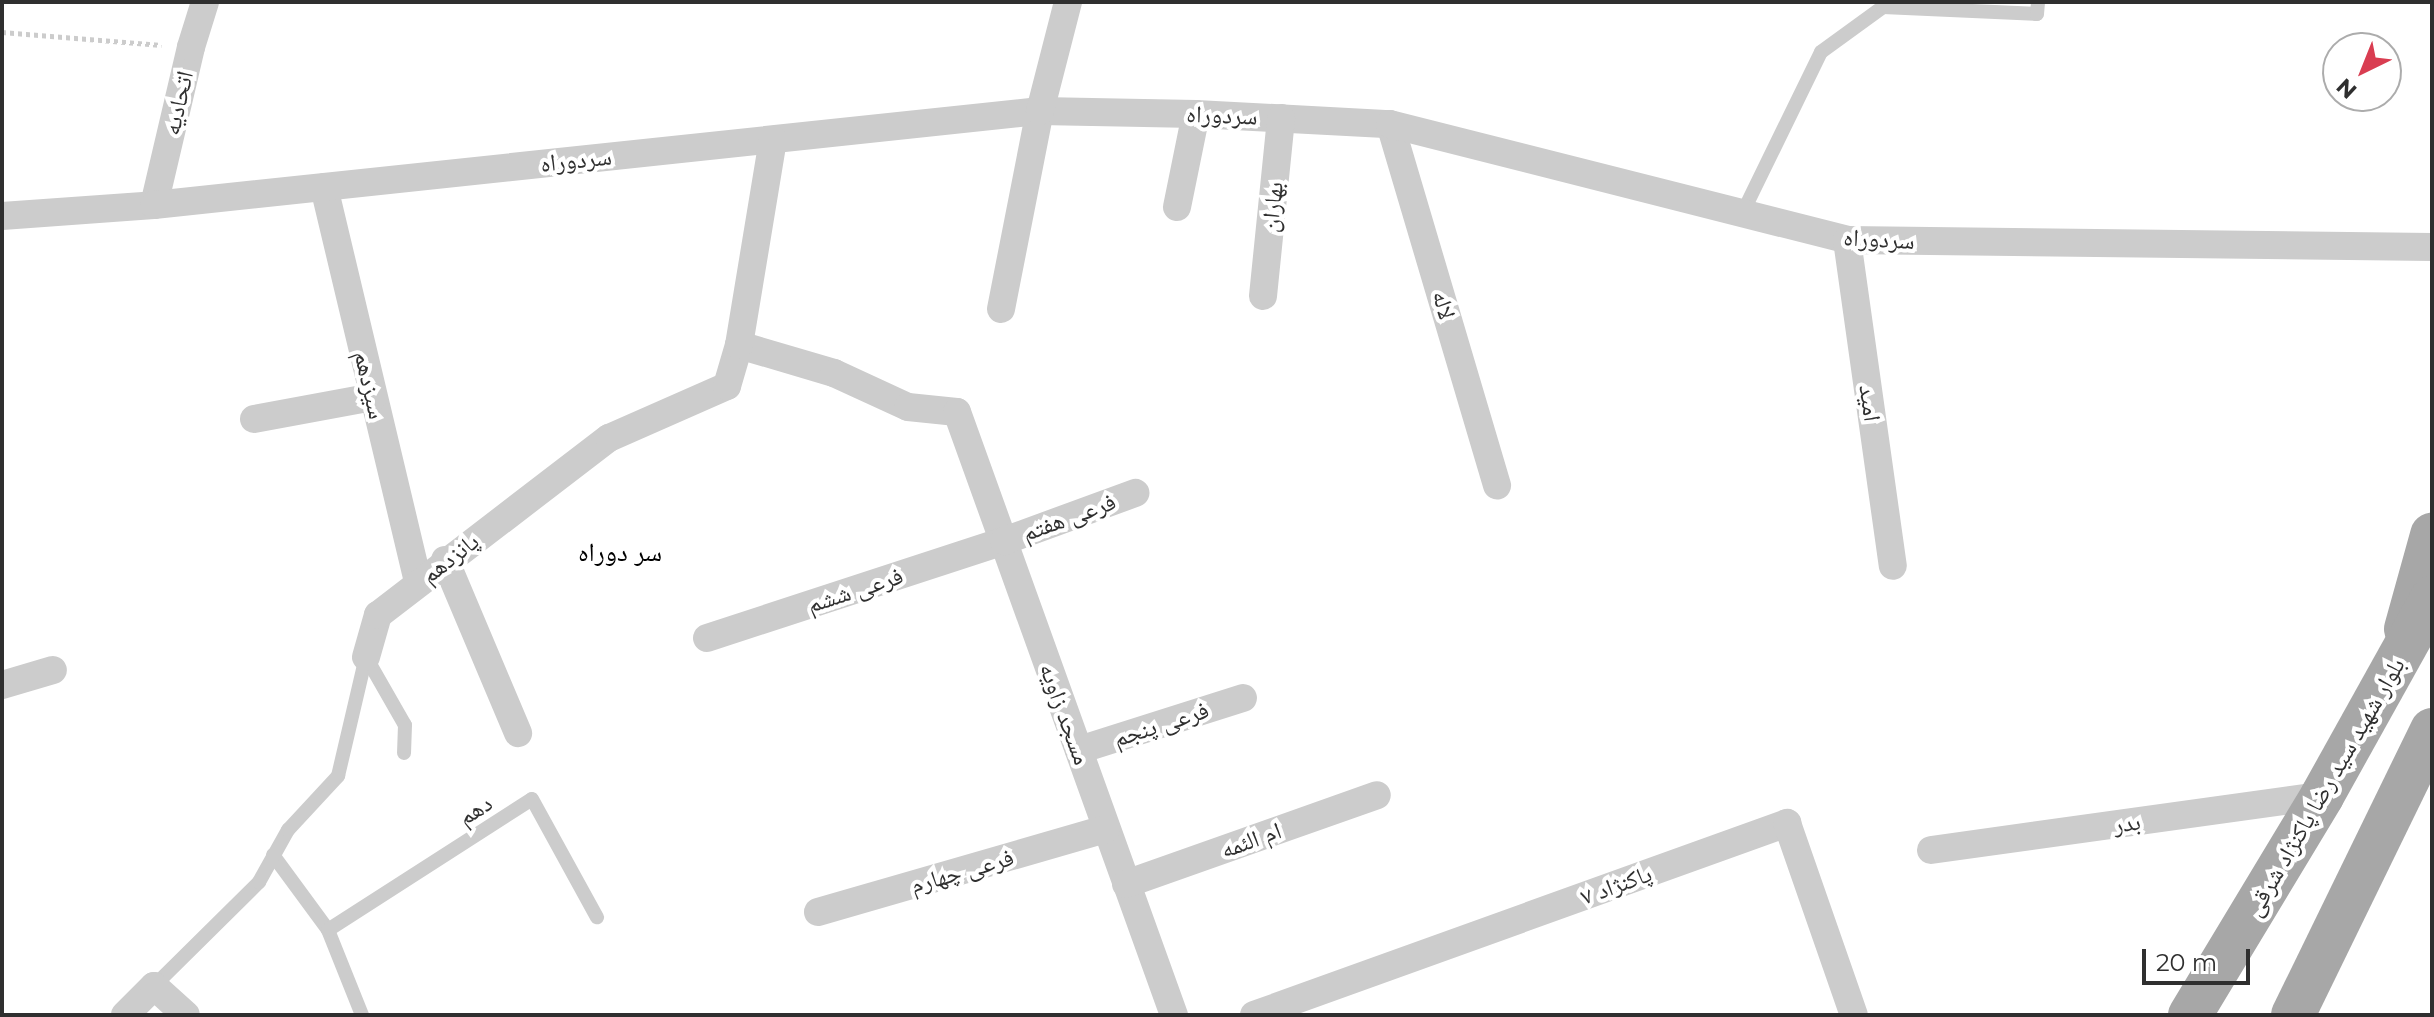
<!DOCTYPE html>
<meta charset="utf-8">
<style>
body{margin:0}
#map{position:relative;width:2434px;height:1017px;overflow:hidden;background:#fff;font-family:Montserrat,"Noto Naskh Arabic",sans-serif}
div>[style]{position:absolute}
.path>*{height:5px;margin-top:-2.5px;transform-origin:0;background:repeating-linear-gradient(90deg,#ccc 0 4px,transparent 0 8px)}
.service>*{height:14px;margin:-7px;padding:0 7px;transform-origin:7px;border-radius:7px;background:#ccc}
.minor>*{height:28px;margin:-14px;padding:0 14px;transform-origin:14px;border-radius:14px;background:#ccc}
.primary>*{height:44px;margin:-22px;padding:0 22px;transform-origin:22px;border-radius:22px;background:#a7a7a7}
span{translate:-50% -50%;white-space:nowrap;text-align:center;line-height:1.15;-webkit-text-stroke:8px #fff;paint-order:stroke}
.street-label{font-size:24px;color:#2f2f2f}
.neighbourhood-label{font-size:26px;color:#000}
.frame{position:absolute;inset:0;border:4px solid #2f2f2f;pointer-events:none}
.north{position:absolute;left:2322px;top:32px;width:80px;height:80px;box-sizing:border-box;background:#fff;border:2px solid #acacac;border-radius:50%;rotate:223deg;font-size:22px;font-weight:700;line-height:32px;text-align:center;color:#2f2f2f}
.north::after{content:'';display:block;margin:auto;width:28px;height:36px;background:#d93d51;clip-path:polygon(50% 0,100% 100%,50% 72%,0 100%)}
.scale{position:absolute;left:2142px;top:949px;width:108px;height:36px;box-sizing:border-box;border:4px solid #2f2f2f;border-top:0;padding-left:10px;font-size:24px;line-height:28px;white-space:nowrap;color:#2f2f2f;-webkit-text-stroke:6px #fff;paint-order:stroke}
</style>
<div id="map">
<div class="path">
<div style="left:2px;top:32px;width:160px;rotate:4.7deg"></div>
</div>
<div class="service">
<div style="left:1742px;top:214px;width:180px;rotate:-64deg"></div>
<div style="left:1821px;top:52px;width:77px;rotate:-36deg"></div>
<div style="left:1883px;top:7px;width:154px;rotate:2.6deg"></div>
<div style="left:2037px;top:14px;width:12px;rotate:-85deg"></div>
<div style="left:366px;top:657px;width:78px;rotate:60.2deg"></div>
<div style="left:405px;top:725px;width:28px;rotate:92deg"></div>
<div style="left:273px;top:855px;width:93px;rotate:53.7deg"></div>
<div style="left:328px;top:930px;width:92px;rotate:68.2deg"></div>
<div style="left:328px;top:930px;width:242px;rotate:-32.7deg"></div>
<div style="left:532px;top:799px;width:135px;rotate:61.2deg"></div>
<div style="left:154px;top:986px;width:148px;rotate:-44.7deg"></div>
<div style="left:259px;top:882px;width:60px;rotate:-60.9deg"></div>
<div style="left:288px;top:830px;width:74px;rotate:-47.2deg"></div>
<div style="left:338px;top:776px;width:122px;rotate:-76.8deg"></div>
</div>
<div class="minor">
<div style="left:1390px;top:124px;width:377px;rotate:73.5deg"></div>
<div style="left:324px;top:187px;width:407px;rotate:76.6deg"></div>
<div style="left:154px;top:205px;width:162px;rotate:-76.8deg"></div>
<div style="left:191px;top:47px;width:47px;rotate:-72.7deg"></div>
<div style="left:1177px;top:207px;width:95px;rotate:-78.5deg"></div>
<div style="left:2px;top:216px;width:152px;rotate:-4.1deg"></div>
<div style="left:154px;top:205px;width:891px;rotate:-6.06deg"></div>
<div style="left:1040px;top:111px;width:156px;rotate:1.1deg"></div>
<div style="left:1196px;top:114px;width:194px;rotate:3deg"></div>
<div style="left:1390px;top:124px;width:471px;rotate:14.2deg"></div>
<div style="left:1847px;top:240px;width:585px;rotate:0.69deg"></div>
<div style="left:1847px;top:240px;width:329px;rotate:82deg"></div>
<div style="left:1263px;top:296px;width:179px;rotate:-84.2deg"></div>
<div style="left:1001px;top:309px;width:202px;rotate:-78.9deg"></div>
<div style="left:1040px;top:111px;width:113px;rotate:-75.6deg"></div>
<div style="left:739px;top:345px;width:99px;rotate:16.4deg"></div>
<div style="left:834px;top:373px;width:81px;rotate:24.7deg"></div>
<div style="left:908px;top:407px;width:49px;rotate:5.8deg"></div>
<div style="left:957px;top:412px;width:641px;rotate:70.21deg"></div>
<div style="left:254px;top:419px;width:121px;rotate:-10.5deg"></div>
<div style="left:445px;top:560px;width:188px;rotate:67.1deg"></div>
<div style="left:707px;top:638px;width:312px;rotate:-18.1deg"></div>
<div style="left:1004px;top:541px;width:140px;rotate:-20.1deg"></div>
<div style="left:366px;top:657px;width:44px;rotate:-74.1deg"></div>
<div style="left:378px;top:615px;width:291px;rotate:-37.5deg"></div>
<div style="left:609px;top:438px;width:129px;rotate:-23.8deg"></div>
<div style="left:727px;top:386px;width:43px;rotate:-73.7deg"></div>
<div style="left:739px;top:345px;width:208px;rotate:-80.6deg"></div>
<div style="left:2px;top:685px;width:53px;rotate:-16.4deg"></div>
<div style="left:1079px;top:750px;width:172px;rotate:-17.6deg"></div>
<div style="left:1931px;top:850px;width:395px;rotate:-7.9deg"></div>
<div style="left:1126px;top:884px;width:266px;rotate:-19.5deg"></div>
<div style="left:818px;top:912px;width:300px;rotate:-16.1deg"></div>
<div style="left:125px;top:1015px;width:41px;rotate:-45deg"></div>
<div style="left:154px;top:986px;width:43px;rotate:42.2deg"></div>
<div style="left:1254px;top:1015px;width:567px;rotate:-19.81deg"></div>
<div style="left:1787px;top:823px;width:203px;rotate:70.8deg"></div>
</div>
<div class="primary">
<div style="left:2406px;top:629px;width:98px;rotate:-74.5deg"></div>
<div style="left:2190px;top:1015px;width:256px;rotate:-58.9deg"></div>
<div style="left:2322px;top:796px;width:227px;rotate:-60.9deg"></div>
<div style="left:2293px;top:1015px;width:317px;rotate:-64deg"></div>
</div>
<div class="street-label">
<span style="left:178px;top:103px;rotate:-77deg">اتحادیه</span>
<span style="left:1222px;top:115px;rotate:2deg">سردوراه</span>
<span style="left:576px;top:160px;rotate:-6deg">سردوراه</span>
<span style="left:1272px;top:207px;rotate:-84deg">بهاران</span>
<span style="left:1879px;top:239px;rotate:3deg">سردوراه</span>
<span style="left:1444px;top:305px;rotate:74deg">لاله</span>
<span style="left:370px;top:385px;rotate:77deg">سیزدهم</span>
<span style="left:1870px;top:403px;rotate:82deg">امید</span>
<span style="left:1069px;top:517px;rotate:-20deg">فرعی هفتم</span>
<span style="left:450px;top:558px;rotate:-38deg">پانزدهم</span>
<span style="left:855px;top:590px;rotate:-18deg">فرعی ششم</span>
<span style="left:1065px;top:714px;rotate:70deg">مسجد زاویه</span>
<span style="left:1161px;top:724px;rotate:-18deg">فرعی پنجم</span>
<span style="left:2325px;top:787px;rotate:-60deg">بلوار شهید سید رضا پاکنژاد شرقی</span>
<span style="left:475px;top:810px;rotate:-33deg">دهم</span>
<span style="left:2127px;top:823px;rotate:-8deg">بدر</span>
<span style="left:1251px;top:840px;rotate:-20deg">ام الئمه</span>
<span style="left:962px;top:871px;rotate:-16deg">فرعی چهارم</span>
<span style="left:1616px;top:885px;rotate:-20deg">پاکنژاد ۷</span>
</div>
<div class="neighbourhood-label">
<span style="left:620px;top:553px">سر دوراه</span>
</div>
<div class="frame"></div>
<div class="north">N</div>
<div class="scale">20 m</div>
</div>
